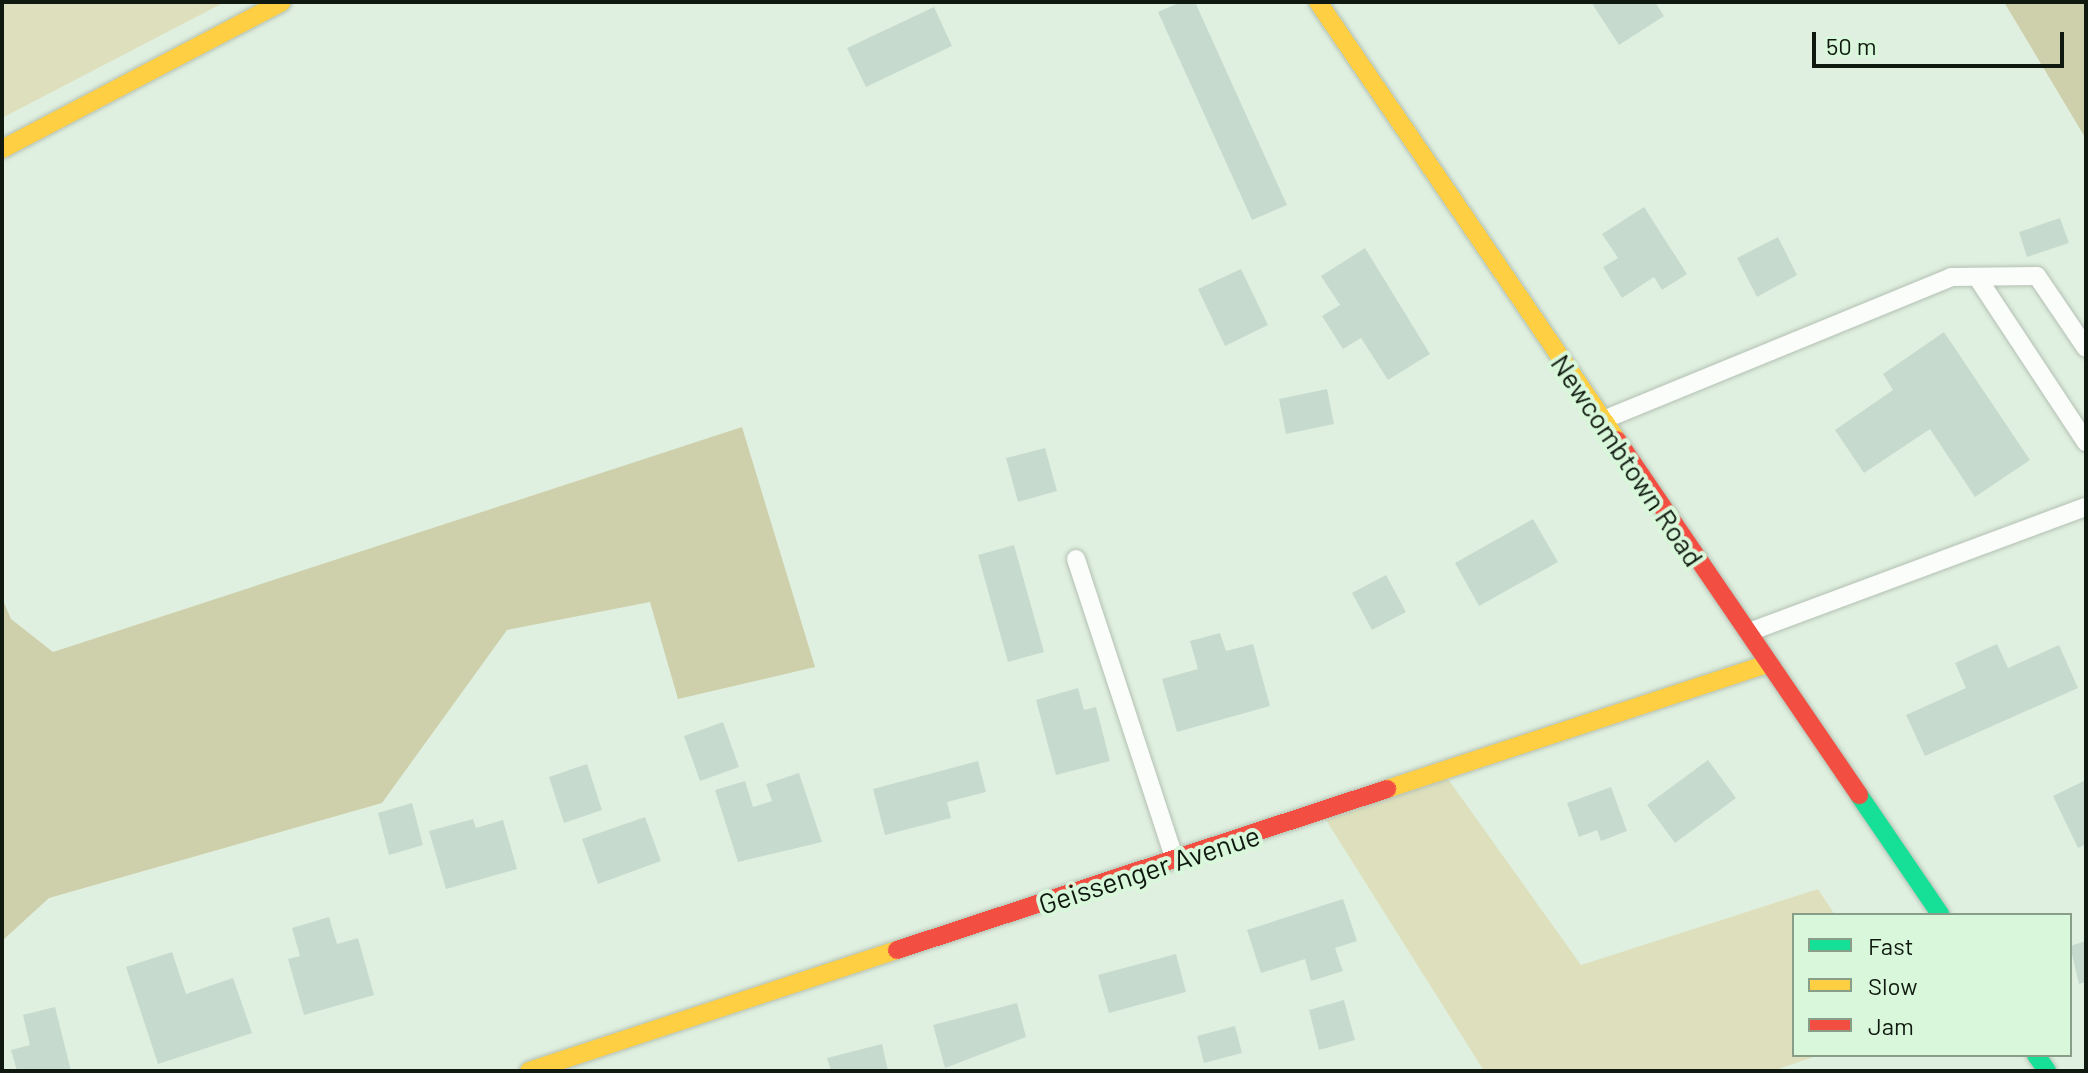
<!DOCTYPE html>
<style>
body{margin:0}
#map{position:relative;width:2088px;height:1073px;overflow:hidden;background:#e0f0e0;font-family:Barlow,sans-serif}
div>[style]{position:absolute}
.green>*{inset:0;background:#dee0bd}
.forest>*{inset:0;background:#ced0ac}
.building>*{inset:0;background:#c7dace}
.roads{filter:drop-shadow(0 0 2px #b3c0b3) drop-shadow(0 0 2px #b3c0b3)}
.lane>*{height:18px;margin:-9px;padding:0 9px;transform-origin:9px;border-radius:9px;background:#fafdfa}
.fast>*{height:18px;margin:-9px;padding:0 9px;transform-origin:9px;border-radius:9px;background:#16e098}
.slow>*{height:18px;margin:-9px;padding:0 9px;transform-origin:9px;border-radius:9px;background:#ffcf43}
.jam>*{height:18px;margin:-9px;padding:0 9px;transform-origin:9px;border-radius:9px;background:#f24e42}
span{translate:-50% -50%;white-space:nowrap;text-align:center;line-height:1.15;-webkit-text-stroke:8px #d9f7da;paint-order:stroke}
.street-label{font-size:28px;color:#0f190f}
.frame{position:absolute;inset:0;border:4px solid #0f190f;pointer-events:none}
.legend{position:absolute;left:1792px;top:913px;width:280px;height:144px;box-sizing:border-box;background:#d9f7da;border:2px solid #889e89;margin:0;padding:10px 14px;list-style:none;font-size:24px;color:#0f190f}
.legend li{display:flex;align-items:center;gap:16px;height:40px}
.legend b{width:40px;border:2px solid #889e89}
.scale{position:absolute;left:1812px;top:32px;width:252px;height:36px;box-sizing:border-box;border:4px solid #0f190f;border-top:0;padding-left:10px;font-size:24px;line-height:28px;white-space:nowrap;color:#0f190f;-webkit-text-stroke:6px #d9f7da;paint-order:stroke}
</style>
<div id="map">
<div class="green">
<div style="clip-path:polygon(2px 2px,225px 2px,2px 118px)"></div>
<div style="clip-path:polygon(1443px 772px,1581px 965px,1818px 889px,1835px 915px,1794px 915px,1794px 1055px,1819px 1055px,1773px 1071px,1484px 1071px,1321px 812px)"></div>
</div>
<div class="forest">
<div style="clip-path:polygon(2004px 2px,2086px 2px,2086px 139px)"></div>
<div style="clip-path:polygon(742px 427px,815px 667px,678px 699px,650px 602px,507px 630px,382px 803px,49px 898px,2px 941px,2px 598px,11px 619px,53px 652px)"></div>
</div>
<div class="building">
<div style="clip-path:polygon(1181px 2px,1195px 2px,1287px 205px,1252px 220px,1158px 12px)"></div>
<div style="clip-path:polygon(1591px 2px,1655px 2px,1664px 16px,1619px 45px)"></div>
<div style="clip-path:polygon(934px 7px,952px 46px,866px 87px,847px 48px)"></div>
<div style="clip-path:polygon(1644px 207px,1687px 274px,1662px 290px,1654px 277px,1622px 298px,1603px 267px,1618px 258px,1602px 234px)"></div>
<div style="clip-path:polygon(2060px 218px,2069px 243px,2027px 257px,2019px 232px)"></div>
<div style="clip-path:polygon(1778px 237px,1797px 275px,1757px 297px,1737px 258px)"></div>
<div style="clip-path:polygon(1365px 248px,1430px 354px,1388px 380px,1361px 338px,1343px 349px,1322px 316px,1340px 305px,1321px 276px)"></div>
<div style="clip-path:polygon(1241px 269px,1268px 325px,1225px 346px,1198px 289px)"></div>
<div style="clip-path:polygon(1944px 332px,2030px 460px,1975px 497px,1930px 429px,1864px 473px,1835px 430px,1893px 390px,1883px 374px)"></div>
<div style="clip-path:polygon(1327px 389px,1334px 424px,1286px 434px,1279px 399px)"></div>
<div style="clip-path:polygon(1045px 448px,1057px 491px,1018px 502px,1006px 458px)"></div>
<div style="clip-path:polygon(1533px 519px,1558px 562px,1479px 606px,1455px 563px)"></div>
<div style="clip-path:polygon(1014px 545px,1044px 652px,1008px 662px,978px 555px)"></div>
<div style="clip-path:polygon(1386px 575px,1406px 612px,1372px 630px,1352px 593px)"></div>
<div style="clip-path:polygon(1220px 633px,1226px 651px,1253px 644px,1270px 706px,1177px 732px,1162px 679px,1198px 669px,1190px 641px)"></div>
<div style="clip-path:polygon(1997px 644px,2008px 668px,2059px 645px,2078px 688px,1925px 756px,1906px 715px,1966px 688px,1955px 663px)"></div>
<div style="clip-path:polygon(1078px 688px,1084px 710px,1096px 707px,1110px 761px,1056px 775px,1036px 700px)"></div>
<div style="clip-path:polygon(723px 722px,739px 767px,700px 781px,684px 736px)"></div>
<div style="clip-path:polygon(1708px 760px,1736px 798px,1675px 843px,1647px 805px)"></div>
<div style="clip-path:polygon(978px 761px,986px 792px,947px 802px,951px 818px,885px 835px,873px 789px)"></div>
<div style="clip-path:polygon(587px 764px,602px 810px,564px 823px,549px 777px)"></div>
<div style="clip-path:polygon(799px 773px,822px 842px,738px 862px,715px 790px,745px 781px,753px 807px,772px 801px,766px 784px)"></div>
<div style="clip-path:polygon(2086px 780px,2086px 844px,2078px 848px,2053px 796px)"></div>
<div style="clip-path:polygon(1611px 787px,1627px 831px,1601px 841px,1597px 830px,1579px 837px,1567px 803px)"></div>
<div style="clip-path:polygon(412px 803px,423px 845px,389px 855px,378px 813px)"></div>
<div style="clip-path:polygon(645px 817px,661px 861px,598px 884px,582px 839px)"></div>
<div style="clip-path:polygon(473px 819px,476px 828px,503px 820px,517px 869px,446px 889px,429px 831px)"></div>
<div style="clip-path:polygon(1343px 899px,1357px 941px,1335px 948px,1343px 971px,1311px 981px,1305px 959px,1261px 973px,1247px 930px)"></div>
<div style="clip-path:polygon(329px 917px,337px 944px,358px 938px,374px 995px,304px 1015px,288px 959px,300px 956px,292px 928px)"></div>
<div style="clip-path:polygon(2086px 941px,2086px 982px,2079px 984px,2070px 946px)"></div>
<div style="clip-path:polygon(172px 952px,186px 994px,233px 978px,252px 1033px,158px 1064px,126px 967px)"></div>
<div style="clip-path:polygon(1176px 954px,1186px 992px,1109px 1013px,1098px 975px)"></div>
<div style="clip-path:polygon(1344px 1000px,1355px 1040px,1319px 1050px,1309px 1010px)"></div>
<div style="clip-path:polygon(1017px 1003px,1026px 1037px,945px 1068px,933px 1025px)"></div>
<div style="clip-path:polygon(55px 1007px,71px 1071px,17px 1071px,11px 1050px,30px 1045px,23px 1015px)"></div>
<div style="clip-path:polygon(1235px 1026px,1242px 1053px,1204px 1063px,1197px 1036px)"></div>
<div style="clip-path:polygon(882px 1044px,888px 1071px,831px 1071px,827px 1058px)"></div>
</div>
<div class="roads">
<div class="lane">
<div style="left:1977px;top:277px;width:198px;rotate:56.6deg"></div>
<div style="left:1603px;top:420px;width:376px;rotate:-22.3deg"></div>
<div style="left:1951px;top:277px;width:86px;rotate:-0.7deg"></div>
<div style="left:2037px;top:276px;width:87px;rotate:55.8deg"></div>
<div style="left:1076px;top:559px;width:317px;rotate:71.8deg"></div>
<div style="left:1749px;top:632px;width:359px;rotate:-20.4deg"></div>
</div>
<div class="fast">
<div style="left:1859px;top:795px;width:145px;rotate:55.7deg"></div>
<div style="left:2036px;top:1055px;width:19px;rotate:55deg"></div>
</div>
<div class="slow">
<div style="left:1318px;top:2px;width:530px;rotate:55.68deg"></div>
<div style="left:2px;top:149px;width:316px;rotate:-27.7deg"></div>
<div style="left:1387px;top:789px;width:401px;rotate:-18.2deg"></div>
<div style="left:529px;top:1071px;width:387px;rotate:-18.2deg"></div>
</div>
<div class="jam">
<div style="left:1617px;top:440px;width:430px;rotate:55.7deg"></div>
<div style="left:897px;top:950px;width:516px;rotate:-18.19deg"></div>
</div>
</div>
<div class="street-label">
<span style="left:1628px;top:460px;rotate:56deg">Newcombtown Road</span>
<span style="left:1149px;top:869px;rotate:-18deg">Geissenger Avenue</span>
</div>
<div class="frame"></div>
<ul class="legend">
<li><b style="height:10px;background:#16e098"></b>Fast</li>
<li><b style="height:10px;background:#ffcf43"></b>Slow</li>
<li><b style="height:10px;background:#f24e42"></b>Jam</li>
</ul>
<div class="scale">50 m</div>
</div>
